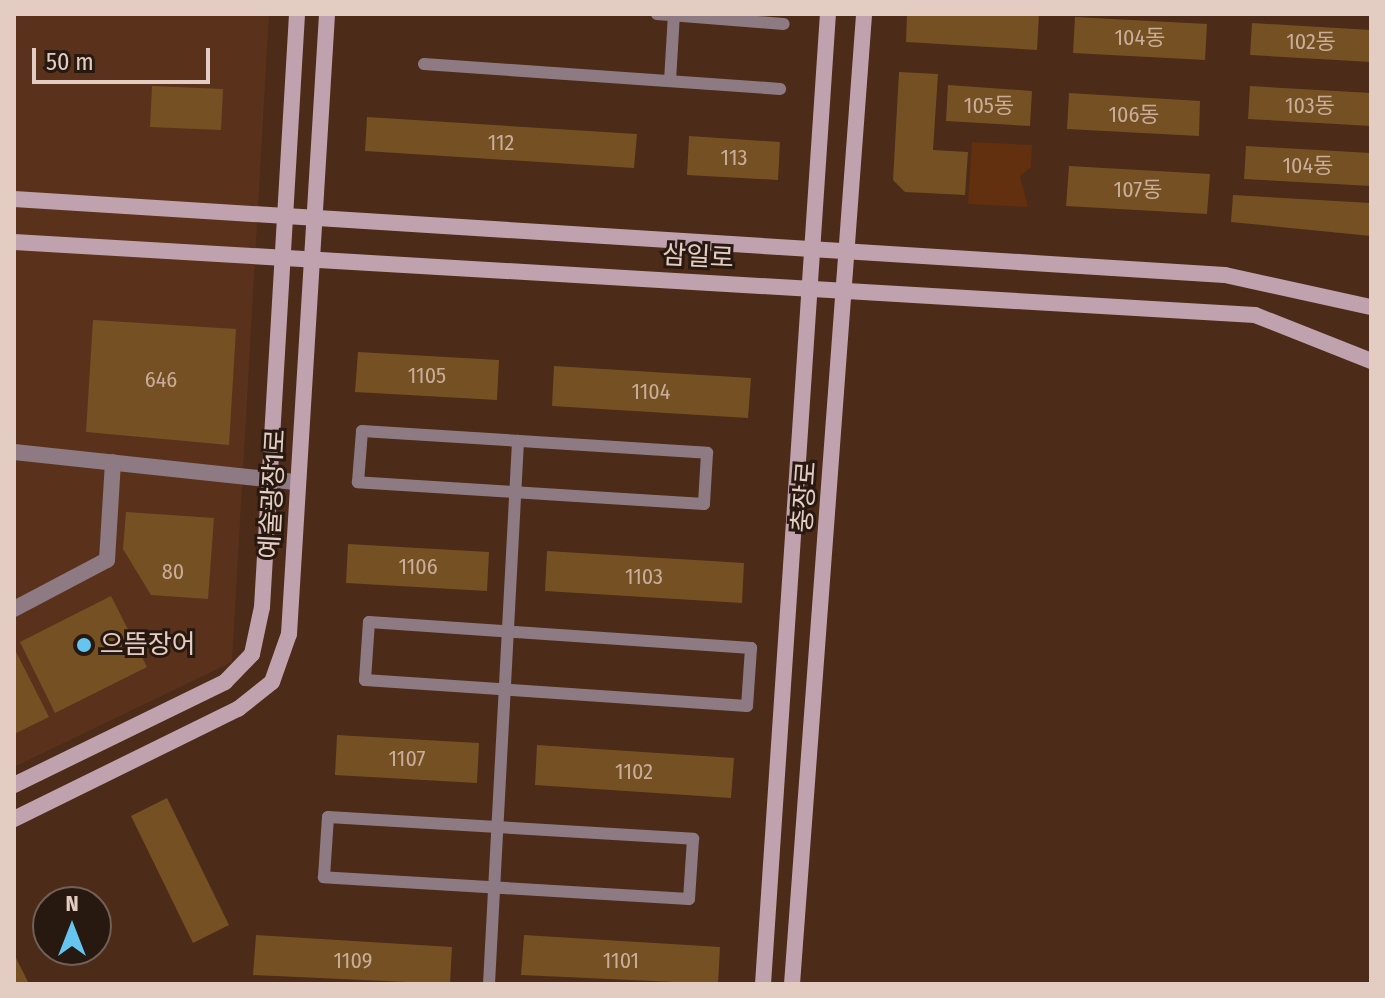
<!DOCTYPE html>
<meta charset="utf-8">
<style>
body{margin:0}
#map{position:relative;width:1385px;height:998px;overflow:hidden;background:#4c2b18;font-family:"Fira Sans Condensed","Noto Sans KR",sans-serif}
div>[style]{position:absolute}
.built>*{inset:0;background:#5a321b}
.green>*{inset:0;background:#622f0f}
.building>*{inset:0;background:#755023}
.lane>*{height:12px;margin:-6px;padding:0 6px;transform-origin:6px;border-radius:6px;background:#8d7a83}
.street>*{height:16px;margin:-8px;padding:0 8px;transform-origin:8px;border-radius:8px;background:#8d7a83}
.secondary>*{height:16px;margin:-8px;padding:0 8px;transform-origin:8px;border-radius:8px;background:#c0a2af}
.dots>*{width:22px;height:22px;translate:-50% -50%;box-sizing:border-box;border:4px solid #271810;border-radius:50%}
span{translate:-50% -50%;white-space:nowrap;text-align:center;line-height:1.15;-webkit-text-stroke:6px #271810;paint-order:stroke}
.number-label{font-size:22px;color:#c8ae9a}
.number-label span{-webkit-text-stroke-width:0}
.street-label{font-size:26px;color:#e3cdc2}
.poi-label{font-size:26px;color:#e3cdc2}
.left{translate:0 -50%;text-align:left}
.frame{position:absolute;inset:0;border:16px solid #e3cdc2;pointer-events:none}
.north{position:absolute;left:32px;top:886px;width:80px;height:80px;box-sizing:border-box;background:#271810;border:2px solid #726057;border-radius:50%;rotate:0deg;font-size:22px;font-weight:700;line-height:32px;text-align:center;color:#e3cdc2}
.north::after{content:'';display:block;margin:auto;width:28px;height:36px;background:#65c5ee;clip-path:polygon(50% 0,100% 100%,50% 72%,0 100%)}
.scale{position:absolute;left:32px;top:48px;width:178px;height:36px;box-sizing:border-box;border:4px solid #e3cdc2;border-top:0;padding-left:10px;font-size:24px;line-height:28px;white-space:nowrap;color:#e3cdc2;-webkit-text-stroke:6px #271810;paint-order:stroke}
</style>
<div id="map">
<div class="built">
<div style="clip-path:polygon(14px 14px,269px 14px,232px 662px,14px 767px)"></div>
</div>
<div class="green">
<div style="clip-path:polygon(972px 142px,1032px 145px,1031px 167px,1020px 176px,1028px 207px,968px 204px)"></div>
</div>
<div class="building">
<div style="clip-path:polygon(907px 14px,1039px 14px,1037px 50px,906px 42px)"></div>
<div style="clip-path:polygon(1075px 17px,1207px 24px,1205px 60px,1073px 53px)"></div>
<div style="clip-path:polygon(1252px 23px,1371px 30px,1371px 62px,1250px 55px)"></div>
<div style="clip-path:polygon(899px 72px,938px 74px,933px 150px,968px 152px,965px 195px,905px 192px,893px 180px)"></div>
<div style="clip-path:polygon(948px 85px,1032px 91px,1030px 126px,946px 121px)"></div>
<div style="clip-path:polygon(152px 86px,223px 89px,221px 130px,150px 127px)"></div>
<div style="clip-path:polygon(1250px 86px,1371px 93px,1371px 126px,1248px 119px)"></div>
<div style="clip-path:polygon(1069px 93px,1200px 101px,1199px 136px,1067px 129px)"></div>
<div style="clip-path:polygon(367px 117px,637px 134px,634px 168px,365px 151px)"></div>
<div style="clip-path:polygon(689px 136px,780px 142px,778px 180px,687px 175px)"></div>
<div style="clip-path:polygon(1246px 146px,1371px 153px,1371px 186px,1244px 179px)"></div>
<div style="clip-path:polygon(1069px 166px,1210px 174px,1207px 214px,1066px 206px)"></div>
<div style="clip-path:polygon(1233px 195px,1371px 203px,1371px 236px,1231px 222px)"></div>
<div style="clip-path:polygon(93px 320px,236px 329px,229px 445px,86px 432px)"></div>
<div style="clip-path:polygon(358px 352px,499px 360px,497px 400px,355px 392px)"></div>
<div style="clip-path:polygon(554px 366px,751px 378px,748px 418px,552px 406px)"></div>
<div style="clip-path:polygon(126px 512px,214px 518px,208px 599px,151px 595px,123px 549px)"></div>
<div style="clip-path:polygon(348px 544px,489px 552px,487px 591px,346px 583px)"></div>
<div style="clip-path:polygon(547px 551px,744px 563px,742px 603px,545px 591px)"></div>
<div style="clip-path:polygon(111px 596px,147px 667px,55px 713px,20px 642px)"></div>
<div style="clip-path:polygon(14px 648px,49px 717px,14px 734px)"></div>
<div style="clip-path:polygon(337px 735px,479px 743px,477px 783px,335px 775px)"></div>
<div style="clip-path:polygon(537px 745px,734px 758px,731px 798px,535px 785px)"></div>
<div style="clip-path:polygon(167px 798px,229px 925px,193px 943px,131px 816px)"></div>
<div style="clip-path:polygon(256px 935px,452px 947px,450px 984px,253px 975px)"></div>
<div style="clip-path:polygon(524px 935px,720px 947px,718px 984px,521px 975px)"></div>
<div style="clip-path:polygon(14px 954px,29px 984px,14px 984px)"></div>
</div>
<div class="lane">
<div style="left:657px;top:14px;width:127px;rotate:4.5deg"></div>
<div style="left:424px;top:64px;width:357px;rotate:4deg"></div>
<div style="left:670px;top:81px;width:67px;rotate:-86.6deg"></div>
<div style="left:362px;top:431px;width:346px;rotate:3.6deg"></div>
<div style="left:707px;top:453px;width:51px;rotate:93.4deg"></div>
<div style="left:704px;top:504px;width:347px;rotate:-176.4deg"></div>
<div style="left:358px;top:482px;width:51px;rotate:-85.5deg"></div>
<div style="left:369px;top:622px;width:383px;rotate:3.9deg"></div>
<div style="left:751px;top:648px;width:58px;rotate:93.9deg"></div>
<div style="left:747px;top:706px;width:383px;rotate:-176.1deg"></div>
<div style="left:365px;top:680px;width:58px;rotate:-86.1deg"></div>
<div style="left:328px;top:817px;width:366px;rotate:3.4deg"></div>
<div style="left:693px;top:839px;width:60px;rotate:93.8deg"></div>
<div style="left:689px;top:899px;width:366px;rotate:-176.6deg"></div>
<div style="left:324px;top:877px;width:60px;rotate:-86.2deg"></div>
<div style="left:489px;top:984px;width:544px;rotate:-86.94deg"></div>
</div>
<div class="street">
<div style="left:14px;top:452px;width:285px;rotate:6.1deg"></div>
<div style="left:14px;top:609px;width:105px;rotate:-27.8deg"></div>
<div style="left:107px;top:560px;width:98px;rotate:-86.5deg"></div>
</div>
<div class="secondary">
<div style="left:14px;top:199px;width:1213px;rotate:3.59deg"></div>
<div style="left:1225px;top:275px;width:149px;rotate:12.4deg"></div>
<div style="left:14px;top:242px;width:1243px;rotate:3.37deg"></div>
<div style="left:1255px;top:315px;width:125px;rotate:21.6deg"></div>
<div style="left:14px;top:785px;width:235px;rotate:-26deg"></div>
<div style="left:225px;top:682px;width:39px;rotate:-46deg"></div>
<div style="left:252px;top:654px;width:48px;rotate:-78deg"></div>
<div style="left:262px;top:607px;width:594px;rotate:-86.62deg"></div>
<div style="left:14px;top:819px;width:250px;rotate:-26.2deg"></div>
<div style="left:238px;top:709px;width:43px;rotate:-38.5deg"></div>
<div style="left:272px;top:682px;width:51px;rotate:-70.5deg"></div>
<div style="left:289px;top:634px;width:621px;rotate:-86.49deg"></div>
<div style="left:763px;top:984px;width:972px;rotate:-86.17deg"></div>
<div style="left:792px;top:984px;width:973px;rotate:-85.75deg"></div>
</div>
<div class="dots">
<div style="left:84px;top:645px;background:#65c5ee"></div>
</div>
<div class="number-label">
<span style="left:1140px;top:38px">104동</span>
<span style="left:1311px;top:42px">102동</span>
<span style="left:989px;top:106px">105동</span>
<span style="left:1310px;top:106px">103동</span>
<span style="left:1134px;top:115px">106동</span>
<span style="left:501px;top:143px">112</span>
<span style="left:734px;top:158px">113</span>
<span style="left:1308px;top:166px">104동</span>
<span style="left:1138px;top:190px">107동</span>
<span style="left:427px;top:376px">1105</span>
<span style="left:161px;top:380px">646</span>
<span style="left:651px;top:392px">1104</span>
<span style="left:418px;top:567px">1106</span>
<span style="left:173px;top:572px">80</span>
<span style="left:644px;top:577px">1103</span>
<span style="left:407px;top:759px">1107</span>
<span style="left:634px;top:772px">1102</span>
<span style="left:353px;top:961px">1109</span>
<span style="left:621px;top:961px">1101</span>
</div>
<div class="street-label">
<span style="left:698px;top:257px;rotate:3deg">삼일로</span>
<span style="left:273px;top:494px;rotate:-87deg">예술광장1로</span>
<span style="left:805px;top:497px;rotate:-86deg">충장로</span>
</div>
<div class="poi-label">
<span class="left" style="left:100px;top:645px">으뜸장어</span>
</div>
<div class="frame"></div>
<div class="north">N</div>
<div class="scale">50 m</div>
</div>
